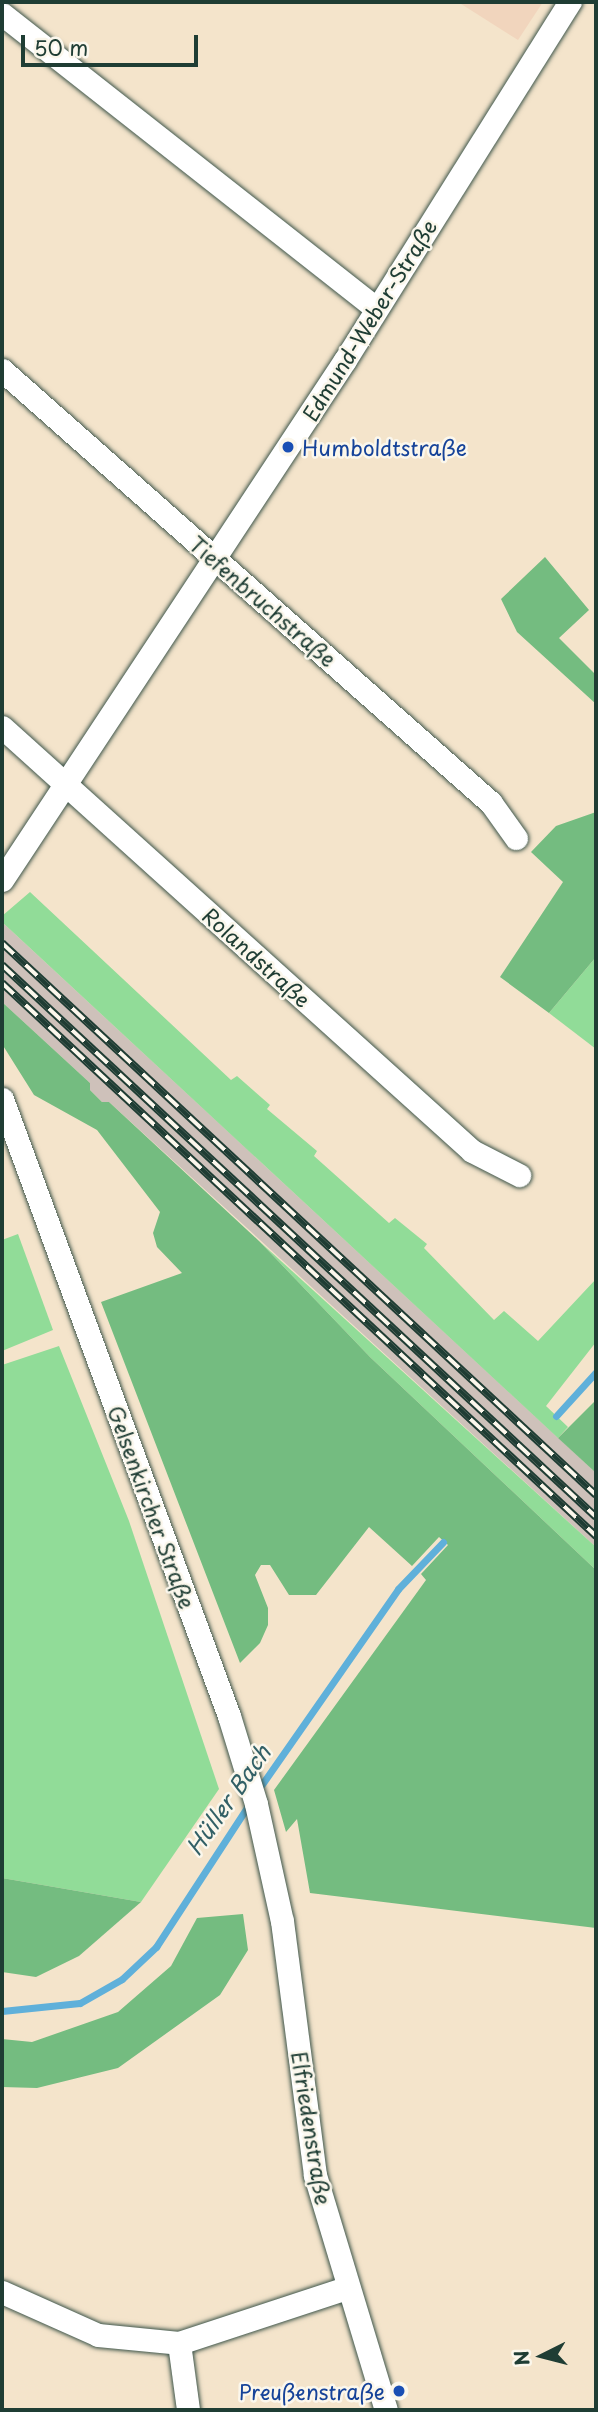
<!DOCTYPE html>
<meta charset="utf-8">
<style>
body{margin:0}
#map{position:relative;width:598px;height:2412px;overflow:hidden;background:#f4e4cb;font-family:"Playpen Sans",sans-serif}
div>[style]{position:absolute}
.built>*{inset:0;background:#f1d5bd}
.industrial>*{inset:0;background:#cec1ba}
.green>*{inset:0;background:#91dc98}
.forest>*{inset:0;background:#74bc80}
.stream>*{height:7px;margin:-3.5px;padding:0 3.5px;transform-origin:3.5px;border-radius:3.5px;background:#5fb0da}
.roads{filter:drop-shadow(0 0 2px #3f564b) drop-shadow(0 0 2px #3f564b)}
.street>*{height:23px;margin:-11.5px;padding:0 11.5px;transform-origin:11.5px;border-radius:11.5px;background:#fff}
.rail>*{height:8px;margin-top:-4px;transform-origin:0;background:repeating-linear-gradient(90deg,#fbf7ec 0 16px,#1f3d34 0 32px);box-sizing:border-box;border-block:2px solid #1f3d34}
.dots>*{width:19px;height:19px;translate:-50% -50%;box-sizing:border-box;border:4px solid #fbf7ec;border-radius:50%}
span{translate:-50% -50%;white-space:nowrap;text-align:center;line-height:1.15;-webkit-text-stroke:5px #fbf7ec;paint-order:stroke}
.street-label{font-size:21px;color:#1f3d34}
.transit-label{font-size:21px;color:#164399}
.left{translate:0 -50%;text-align:left}
.right{translate:-100% -50%;text-align:right}
.water-label{font-size:23px;color:#326066;font-style:italic}
.frame{position:absolute;inset:0;border:4px solid #1f3d34;pointer-events:none}
.north{position:absolute;left:507px;top:2321px;width:70px;height:70px;-webkit-text-stroke:5px #fbf7ec;paint-order:stroke;rotate:264deg;font-size:19px;font-weight:700;line-height:28px;text-align:center;color:#1f3d34}
.north::after{content:'';display:block;margin:auto;width:24px;height:32px;background:#1f3d34;clip-path:polygon(50% 0,100% 100%,50% 72%,0 100%)}
.scale{position:absolute;left:21px;top:35px;width:177px;height:32px;box-sizing:border-box;border:4px solid #1f3d34;border-top:0;padding-left:9px;font-size:21px;line-height:24px;white-space:nowrap;color:#1f3d34;-webkit-text-stroke:5px #fbf7ec;paint-order:stroke}
</style>
<div id="map">
<div class="built">
<div style="clip-path:polygon(458px 2px,543px 2px,518px 40px)"></div>
</div>
<div class="industrial">
<div style="clip-path:polygon(2px 922px,596px 1473px,596px 1547px,109px 1102px,102px 1102px,90px 1090px,90px 1083px,2px 1002px)"></div>
</div>
<div class="green">
<div style="clip-path:polygon(30px 892px,231px 1080px,237px 1076px,270px 1105px,267px 1109px,317px 1151px,314px 1156px,389px 1223px,395px 1218px,427px 1244px,424px 1248px,494px 1320px,504px 1311px,538px 1341px,596px 1279px,596px 1342px,546px 1406px,568px 1427px,558px 1438px,2px 922px,2px 916px)"></div>
<div style="clip-path:polygon(596px 957px,596px 1049px,549px 1013px)"></div>
<div style="clip-path:polygon(18px 1234px,53px 1330px,2px 1351px,2px 1240px)"></div>
<div style="clip-path:polygon(259px 1241px,596px 1547px,596px 1570px,370px 1357px)"></div>
<div style="clip-path:polygon(59px 1346px,129px 1521px,219px 1789px,141px 1902px,2px 1878px,2px 1365px)"></div>
</div>
<div class="forest">
<div style="clip-path:polygon(545px 557px,589px 610px,559px 638px,596px 675px,596px 704px,517px 632px,501px 599px)"></div>
<div style="clip-path:polygon(596px 812px,596px 957px,549px 1013px,500px 977px,563px 882px,531px 852px,556px 826px)"></div>
<div style="clip-path:polygon(2px 1002px,90px 1083px,90px 1090px,102px 1102px,109px 1102px,259px 1241px,370px 1357px,596px 1570px,596px 1928px,310px 1893px,297px 1819px,286px 1832px,274px 1790px,426px 1580px,421px 1574px,448px 1545px,439px 1537px,412px 1566px,369px 1527px,316px 1595px,289px 1595px,270px 1565px,261px 1565px,255px 1575px,268px 1608px,268px 1625px,260px 1643px,240px 1663px,101px 1302px,182px 1273px,157px 1247px,153px 1233px,160px 1212px,97px 1130px,34px 1095px,2px 1044px)"></div>
<div style="clip-path:polygon(596px 1400px,596px 1473px,558px 1438px)"></div>
<div style="clip-path:polygon(2px 1878px,141px 1902px,79px 1956px,36px 1977px,2px 1972px)"></div>
<div style="clip-path:polygon(243px 1914px,248px 1950px,220px 1995px,118px 2068px,37px 2088px,2px 2087px,2px 2039px,32px 2042px,118px 2012px,171px 1966px,197px 1918px)"></div>
</div>
<div class="stream">
<div style="left:556px;top:1416px;width:59px;rotate:-47.7deg"></div>
<div style="left:258px;top:1790px;width:245px;rotate:-55.1deg"></div>
<div style="left:398px;top:1589px;width:65px;rotate:-46.2deg"></div>
<div style="left:2px;top:2011px;width:78px;rotate:-5.9deg"></div>
<div style="left:80px;top:2003px;width:48px;rotate:-29.7deg"></div>
<div style="left:122px;top:1979px;width:47px;rotate:-43.3deg"></div>
<div style="left:156px;top:1947px;width:172px;rotate:-56.9deg"></div>
</div>
<div class="roads">
<div class="street">
<div style="left:2px;top:14px;width:475px;rotate:38.2deg"></div>
<div style="left:2px;top:370px;width:653px;rotate:41.52deg"></div>
<div style="left:491px;top:803px;width:43px;rotate:54.5deg"></div>
<div style="left:2px;top:727px;width:633px;rotate:42.05deg"></div>
<div style="left:472px;top:1151px;width:53px;rotate:27.1deg"></div>
<div style="left:2px;top:880px;width:623px;rotate:-56.59deg"></div>
<div style="left:345px;top:360px;width:423px;rotate:-57.9deg"></div>
<div style="left:2px;top:1099px;width:657px;rotate:69.8deg"></div>
<div style="left:229px;top:1716px;width:92px;rotate:72.9deg"></div>
<div style="left:256px;top:1804px;width:120px;rotate:77.5deg"></div>
<div style="left:282px;top:1921px;width:256px;rotate:82.6deg"></div>
<div style="left:315px;top:2175px;width:245px;rotate:73.2deg"></div>
<div style="left:2px;top:2292px;width:105px;rotate:24.1deg"></div>
<div style="left:98px;top:2335px;width:81px;rotate:5.6deg"></div>
<div style="left:179px;top:2343px;width:176px;rotate:-18.2deg"></div>
<div style="left:179px;top:2343px;width:68px;rotate:82.3deg"></div>
</div>
</div>
<div class="rail">
<div style="left:2px;top:943px;width:811px;rotate:42.9deg"></div>
<div style="left:2px;top:965px;width:811px;rotate:42.9deg"></div>
<div style="left:2px;top:983px;width:812px;rotate:42.95deg"></div>
</div>
<div class="dots">
<div style="left:288px;top:447px;background:#1a4fb4"></div>
<div style="left:399px;top:2391px;background:#1a4fb4"></div>
</div>
<div class="street-label">
<span style="left:369px;top:320px;rotate:-58deg">Edmund-Weber-Straße</span>
<span style="left:263px;top:601px;rotate:41deg">Tiefenbruchstraße</span>
<span style="left:257px;top:957px;rotate:42deg">Rolandstraße</span>
<span style="left:152px;top:1507px;rotate:70deg">Gelsenkircher Straße</span>
<span style="left:312px;top:2128px;rotate:81deg">Elfriedenstraße</span>
</div>
<div class="transit-label">
<span class="left" style="left:302px;top:447px">Humboldtstraße</span>
<span class="right" style="left:385px;top:2391px">Preußenstraße</span>
</div>
<div class="water-label">
<span style="left:228px;top:1800px;rotate:-55deg">Hüller Bach</span>
</div>
<div class="frame"></div>
<div class="north">N</div>
<div class="scale">50 m</div>
</div>
